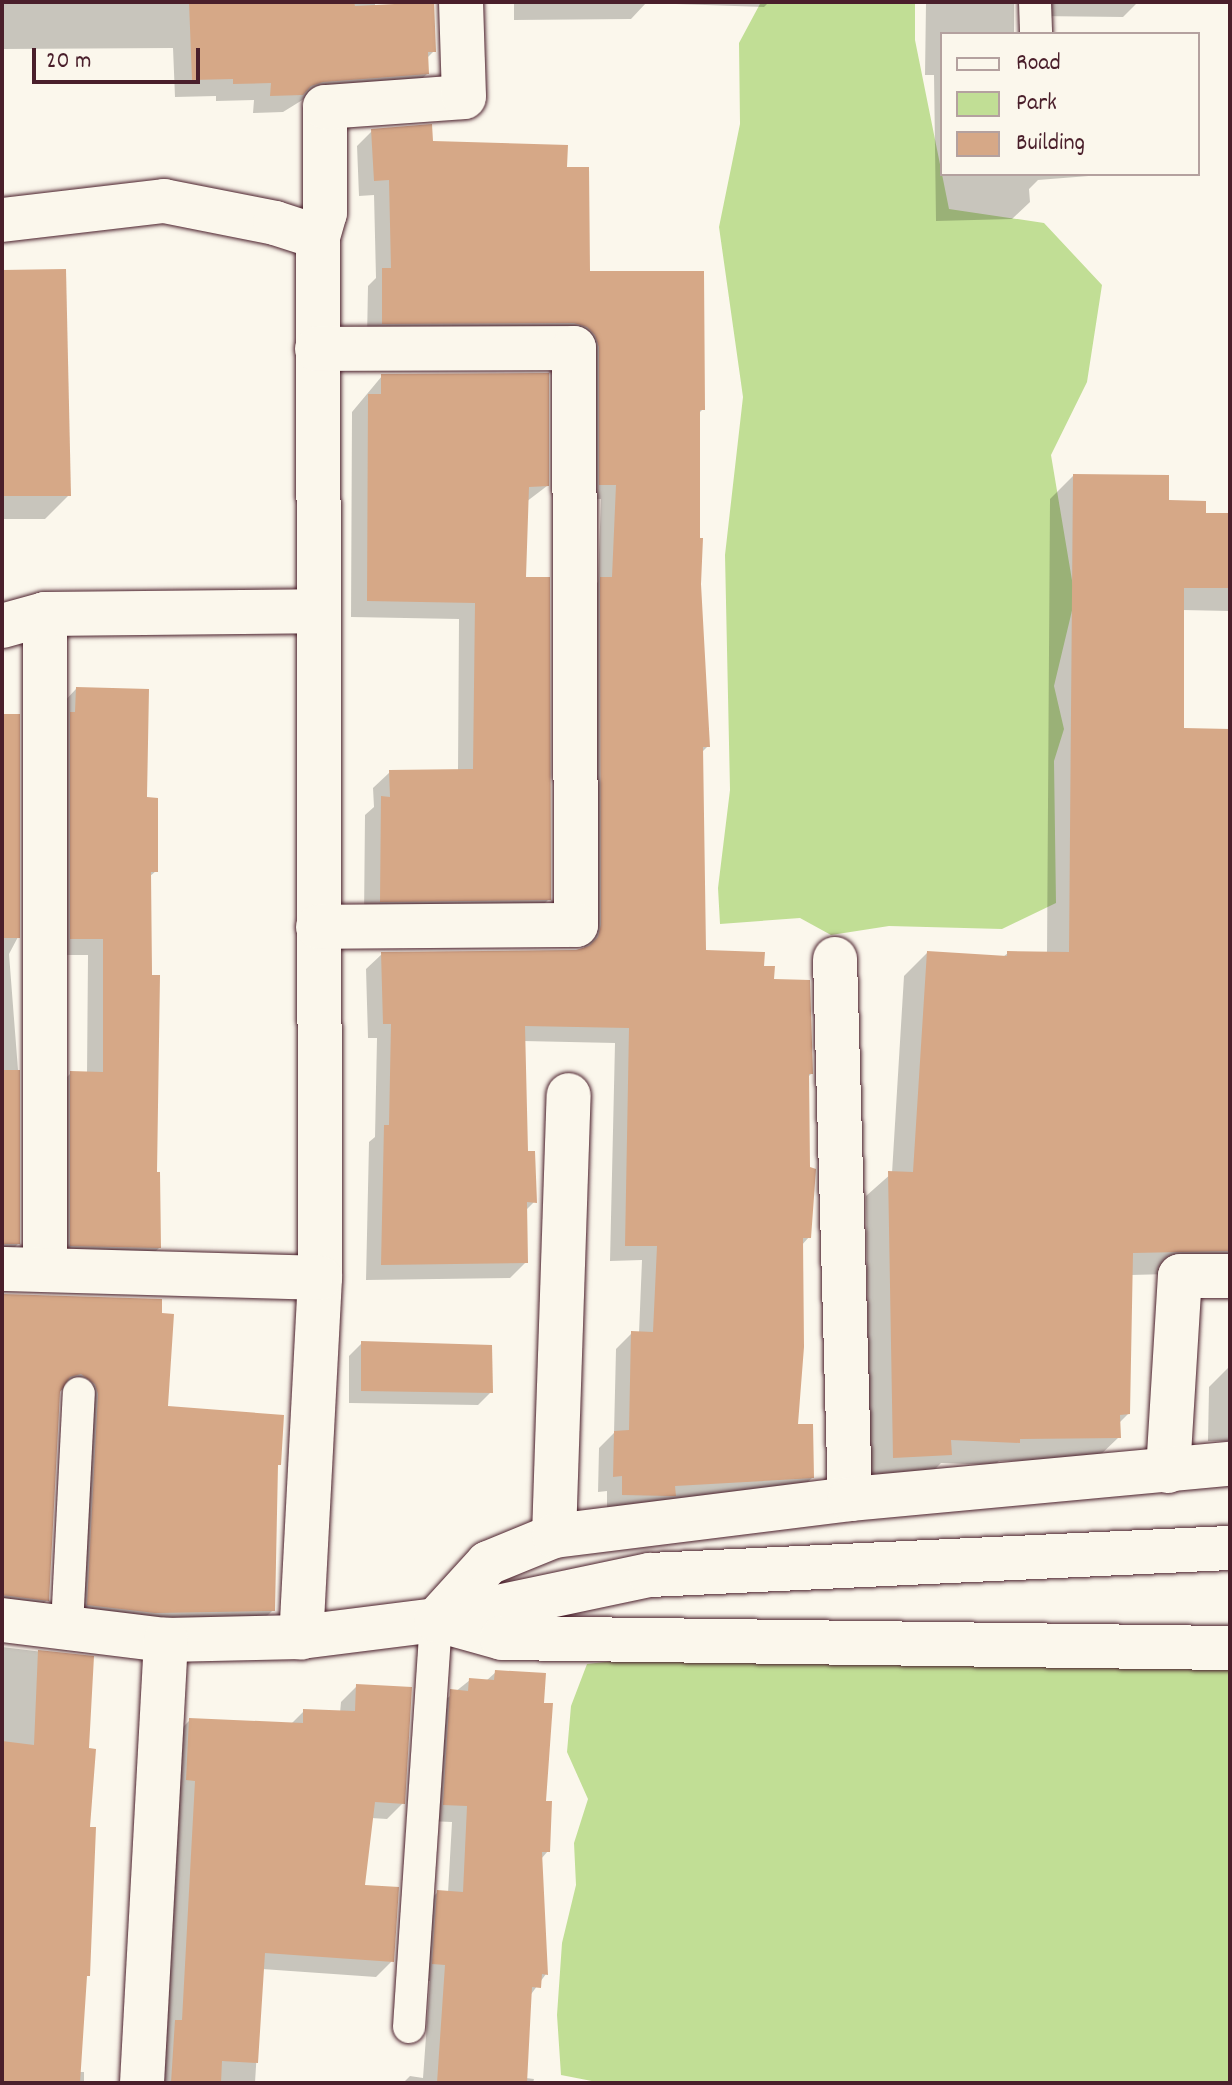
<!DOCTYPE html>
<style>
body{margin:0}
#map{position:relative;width:1232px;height:2085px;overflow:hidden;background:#fbf7ec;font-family:Dekko,sans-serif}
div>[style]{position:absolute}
.green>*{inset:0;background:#c1de95}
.shadow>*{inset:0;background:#0003}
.building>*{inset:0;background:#d6a887}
.roads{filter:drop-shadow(0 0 2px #4a1f2b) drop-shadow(0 0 2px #4a1f2b)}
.service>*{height:32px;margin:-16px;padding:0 16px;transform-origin:16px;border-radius:16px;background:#fbf7ec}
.minor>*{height:44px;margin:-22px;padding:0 22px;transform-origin:22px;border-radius:22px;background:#fbf7ec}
span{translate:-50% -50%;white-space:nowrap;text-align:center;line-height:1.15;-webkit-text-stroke:8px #fbf7ec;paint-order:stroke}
.frame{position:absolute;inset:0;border:4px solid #4a1f2b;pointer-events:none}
.legend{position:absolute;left:940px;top:32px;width:260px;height:144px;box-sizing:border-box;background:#fbf7ec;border:2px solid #b4a19f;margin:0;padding:10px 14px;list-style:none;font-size:24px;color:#4a1f2b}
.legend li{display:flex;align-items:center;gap:16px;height:40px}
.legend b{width:40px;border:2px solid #b4a19f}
.scale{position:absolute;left:32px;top:48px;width:168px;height:36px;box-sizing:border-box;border:4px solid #4a1f2b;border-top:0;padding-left:10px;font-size:24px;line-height:28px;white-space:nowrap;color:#4a1f2b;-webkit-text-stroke:6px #fbf7ec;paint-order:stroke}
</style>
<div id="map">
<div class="green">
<div style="clip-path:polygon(761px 2px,915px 2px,915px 40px,949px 209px,1044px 223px,1102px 285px,1087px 382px,1051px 455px,1075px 598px,1054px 686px,1064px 729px,1054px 761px,1056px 903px,1002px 929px,889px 926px,831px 935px,800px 918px,720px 924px,718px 888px,730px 790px,725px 555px,743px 397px,719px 227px,740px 124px,739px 43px)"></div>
<div style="clip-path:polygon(685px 1653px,1230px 1665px,1230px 2083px,602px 2083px,561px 2075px,557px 2015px,562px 1943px,576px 1885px,574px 1843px,588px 1799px,567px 1752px,571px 1706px,587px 1664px)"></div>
</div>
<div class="shadow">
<div style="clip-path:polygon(2px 2px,375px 2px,375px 7px,434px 51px,426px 59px,427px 74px,409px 91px,304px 99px,283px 112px,253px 113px,254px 100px,216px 101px,216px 96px,175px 97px,173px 48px,3px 49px)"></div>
<div style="clip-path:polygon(514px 2px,769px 2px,764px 7px,646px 3px,631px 19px,514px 20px)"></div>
<div style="clip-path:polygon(926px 2px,1023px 2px,1014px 3px,1014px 34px,942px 34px,942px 174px,1114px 174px,1038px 180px,1029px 189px,1030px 202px,1012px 219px,936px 221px,934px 75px,925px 75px)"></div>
<div style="clip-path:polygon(1025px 2px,1138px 2px,1123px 17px,1036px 16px)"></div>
<div style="clip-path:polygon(372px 131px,565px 169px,588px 273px,703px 409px,698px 414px,699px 584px,708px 746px,701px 753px,704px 952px,762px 968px,772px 980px,811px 1074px,807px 1078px,809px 1237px,801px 1246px,796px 1427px,812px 1478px,796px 1493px,607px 1510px,607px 1491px,598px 1492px,599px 1448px,614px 1433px,616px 1349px,632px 1333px,639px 1333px,642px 1260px,610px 1261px,615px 1043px,523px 1041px,526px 1153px,534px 1202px,525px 1211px,526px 1262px,510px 1278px,366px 1280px,369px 1142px,375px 1137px,377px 1038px,368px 1038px,366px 969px,382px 954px,584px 950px,585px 595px,598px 582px,601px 499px,585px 500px,584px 364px,367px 338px,368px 286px,376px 278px,374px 195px,359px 196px,357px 146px)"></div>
<div style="clip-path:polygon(2px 272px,69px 495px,45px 519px,2px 519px)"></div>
<div style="clip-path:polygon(382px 376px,547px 486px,526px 502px,524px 580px,549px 899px,532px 916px,364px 917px,365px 815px,374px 807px,373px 788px,390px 772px,458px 771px,459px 619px,351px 617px,352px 412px)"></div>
<div style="clip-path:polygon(1073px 476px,1204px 515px,1230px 515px,1230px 611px,1182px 610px,1182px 730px,1230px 731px,1230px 1279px,1206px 1273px,1131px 1275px,1128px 1414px,1118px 1424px,1119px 1437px,1095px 1460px,999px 1461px,995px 1465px,941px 1463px,927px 1477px,870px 1480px,866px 1196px,892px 1173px,904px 976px,927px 953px,1003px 957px,1008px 953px,1047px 954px,1050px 499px)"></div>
<div style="clip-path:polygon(76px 689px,145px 799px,156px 871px,149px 877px,159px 1248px,143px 1264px,54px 1262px,54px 1090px,71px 1073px,87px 1074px,88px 955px,54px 955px,60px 706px)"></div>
<div style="clip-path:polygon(2px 716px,18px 716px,18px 937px,9px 954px,18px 1070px,18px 1244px,2px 1260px)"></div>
<div style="clip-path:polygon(2px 1296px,166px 1408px,279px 1464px,276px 1467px,273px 1610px,257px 1626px,72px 1621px,74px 1394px,61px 1390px,58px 1391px,47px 1600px,31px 1616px,2px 1614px)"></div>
<div style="clip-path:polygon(362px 1343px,491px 1392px,478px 1405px,349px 1403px,349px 1356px)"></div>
<div style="clip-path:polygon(1230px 1366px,1230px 1441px,1208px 1441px,1209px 1387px)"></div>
<div style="clip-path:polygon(2px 1647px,92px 1658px,87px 1750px,88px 1975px,85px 1978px,79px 2072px,84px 2072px,84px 2083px,2px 2083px)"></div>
<div style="clip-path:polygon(496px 1672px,544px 1803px,548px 1851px,541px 1859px,546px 1974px,529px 1997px,526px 2078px,534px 2079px,533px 2083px,403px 2083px,410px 2076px,423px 2078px,430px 1981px,417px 1980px,421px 1908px,438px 1892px,448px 1893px,452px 1822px,427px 1821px,435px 1708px,470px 1680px,486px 1681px)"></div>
<div style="clip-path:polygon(357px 1686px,403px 1803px,387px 1819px,371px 1818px,363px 1887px,392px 1961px,376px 1977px,262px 1969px,255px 2083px,157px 2083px,160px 2038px,167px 2031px,179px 1796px,174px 1736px,190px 1720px,291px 1724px,304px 1711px,340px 1713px,341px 1702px)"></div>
</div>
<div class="building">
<div style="clip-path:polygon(189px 2px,354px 2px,355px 6px,434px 2px,436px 52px,428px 52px,429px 74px,323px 82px,311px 86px,303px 95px,270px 96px,271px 83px,233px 84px,233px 79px,192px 80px)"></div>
<div style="clip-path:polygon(432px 124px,433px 141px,568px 145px,567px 167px,589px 167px,590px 271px,704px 271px,705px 410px,700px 410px,700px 538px,703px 538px,701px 584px,710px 747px,703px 747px,706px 950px,765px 952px,764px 966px,775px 966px,774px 979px,810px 980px,813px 1074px,809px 1074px,810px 1167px,816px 1169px,811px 1238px,803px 1238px,804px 1347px,798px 1424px,813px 1424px,814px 1478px,675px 1486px,676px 1496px,669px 1496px,622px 1495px,622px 1476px,613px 1477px,614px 1431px,629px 1430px,631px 1331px,653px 1332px,657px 1246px,625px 1246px,629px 1028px,525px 1026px,528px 1151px,535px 1151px,537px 1203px,527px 1202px,528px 1263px,381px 1265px,384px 1125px,389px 1125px,391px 1024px,383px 1024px,381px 952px,576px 950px,589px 946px,598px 937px,601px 925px,600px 577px,612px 577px,616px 485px,599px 485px,599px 347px,595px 335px,587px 327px,574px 323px,382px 324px,382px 268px,391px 268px,389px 180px,374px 181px,371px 129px)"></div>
<div style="clip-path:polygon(66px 269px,71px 496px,2px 496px,2px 270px)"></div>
<div style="clip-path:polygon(549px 373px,549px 486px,529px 487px,526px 577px,550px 577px,551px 900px,380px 902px,381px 796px,390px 797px,389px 770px,473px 769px,475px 603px,367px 601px,368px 394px,381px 394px,381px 374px)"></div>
<div style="clip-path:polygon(1073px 474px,1169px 475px,1169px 500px,1206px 501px,1206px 513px,1230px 513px,1230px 588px,1184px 588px,1184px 728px,1230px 729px,1230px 1251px,1133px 1253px,1130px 1414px,1120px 1415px,1121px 1438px,1020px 1439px,1020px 1443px,951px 1440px,952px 1455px,893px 1458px,888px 1171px,913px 1172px,927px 951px,1007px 956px,1007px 951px,1069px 952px)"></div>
<div style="clip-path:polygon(76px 687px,149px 689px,147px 797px,158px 798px,158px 872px,151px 872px,152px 975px,160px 975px,157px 1172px,160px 1172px,161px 1248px,70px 1246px,70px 1071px,103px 1072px,103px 939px,70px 939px,70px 712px,75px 712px)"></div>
<div style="clip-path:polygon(3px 714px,20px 714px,20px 938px,2px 938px)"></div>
<div style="clip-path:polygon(2px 1070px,20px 1070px,20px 1244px,2px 1244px)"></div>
<div style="clip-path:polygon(2px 1294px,162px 1299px,162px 1313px,174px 1314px,168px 1406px,284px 1415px,281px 1465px,278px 1465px,275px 1611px,155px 1613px,87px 1605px,98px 1394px,95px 1384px,81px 1374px,70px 1377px,60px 1392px,49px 1601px,2px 1595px)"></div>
<div style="clip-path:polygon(361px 1341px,492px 1345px,493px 1393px,361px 1391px)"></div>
<div style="clip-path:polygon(38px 1650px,94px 1656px,89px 1748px,96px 1749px,90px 1827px,96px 1827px,90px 1976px,87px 1976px,80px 2083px,2px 2083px,2px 1741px,34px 1745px)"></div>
<div style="clip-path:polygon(495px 1670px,546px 1673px,544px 1703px,553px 1703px,546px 1801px,552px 1801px,550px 1852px,542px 1852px,548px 1975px,542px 1974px,541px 1988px,532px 1987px,527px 2083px,437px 2083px,445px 1965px,432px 1964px,437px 1890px,463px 1892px,467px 1806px,443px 1805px,450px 1689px,468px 1691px,469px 1678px,494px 1680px)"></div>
<div style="clip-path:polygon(356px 1684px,412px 1687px,405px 1804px,375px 1802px,365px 1885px,399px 1887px,394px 1962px,265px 1953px,258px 2063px,222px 2061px,221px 2083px,171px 2083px,175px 2020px,182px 2020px,195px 1781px,186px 1780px,189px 1718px,303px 1723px,303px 1709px,355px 1711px)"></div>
</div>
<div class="roads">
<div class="service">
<div style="left:1035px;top:2px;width:32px;rotate:88deg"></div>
<div style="left:67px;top:1626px;width:233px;rotate:-87.1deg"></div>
<div style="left:409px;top:2027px;width:408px;rotate:-86.2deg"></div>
</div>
<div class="minor">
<div style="left:2px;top:220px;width:163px;rotate:-6.7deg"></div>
<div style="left:164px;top:201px;width:113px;rotate:11.2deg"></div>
<div style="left:275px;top:223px;width:45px;rotate:18deg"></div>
<div style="left:318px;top:237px;width:1041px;rotate:89.89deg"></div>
<div style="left:320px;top:1278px;width:360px;rotate:93deg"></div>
<div style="left:318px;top:237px;width:25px;rotate:-74deg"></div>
<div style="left:325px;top:213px;width:106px;rotate:-90deg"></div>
<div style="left:325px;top:107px;width:139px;rotate:-4.1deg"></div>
<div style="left:464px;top:97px;width:95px;rotate:-91.8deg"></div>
<div style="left:317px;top:349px;width:257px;rotate:-0.2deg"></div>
<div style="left:574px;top:348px;width:577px;rotate:89.8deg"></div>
<div style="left:576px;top:925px;width:258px;rotate:179.6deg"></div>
<div style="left:45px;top:614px;width:656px;rotate:90deg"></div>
<div style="left:2px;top:626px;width:45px;rotate:-15.6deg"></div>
<div style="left:45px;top:614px;width:271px;rotate:-0.6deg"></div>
<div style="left:835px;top:959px;width:540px;rotate:88.41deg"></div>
<div style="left:2px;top:1269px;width:318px;rotate:1.6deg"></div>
<div style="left:1168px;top:1471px;width:195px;rotate:-86.5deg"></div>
<div style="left:1180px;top:1276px;width:50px"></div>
<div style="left:554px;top:1536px;width:441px;rotate:-88.1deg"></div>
<div style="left:2px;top:1620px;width:165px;rotate:7deg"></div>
<div style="left:166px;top:1640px;width:135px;rotate:-1.3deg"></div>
<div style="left:301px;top:1637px;width:136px;rotate:-7.2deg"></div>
<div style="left:436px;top:1620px;width:219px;rotate:-11.9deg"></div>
<div style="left:650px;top:1575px;width:581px;rotate:-2.67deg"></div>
<div style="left:436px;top:1620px;width:77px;rotate:-47.6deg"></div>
<div style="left:488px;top:1563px;width:71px;rotate:-22.2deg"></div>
<div style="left:554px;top:1536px;width:298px;rotate:-7.1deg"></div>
<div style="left:850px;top:1499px;width:382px;rotate:-5.3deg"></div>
<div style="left:438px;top:1620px;width:66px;rotate:15.7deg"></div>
<div style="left:502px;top:1638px;width:728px;rotate:0.79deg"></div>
<div style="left:142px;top:2083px;width:444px;rotate:-86.9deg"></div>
</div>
</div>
<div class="frame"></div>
<ul class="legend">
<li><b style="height:10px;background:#fbf7ec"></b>Road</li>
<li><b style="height:22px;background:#c1de95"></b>Park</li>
<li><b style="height:22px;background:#d6a887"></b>Building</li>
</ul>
<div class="scale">20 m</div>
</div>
